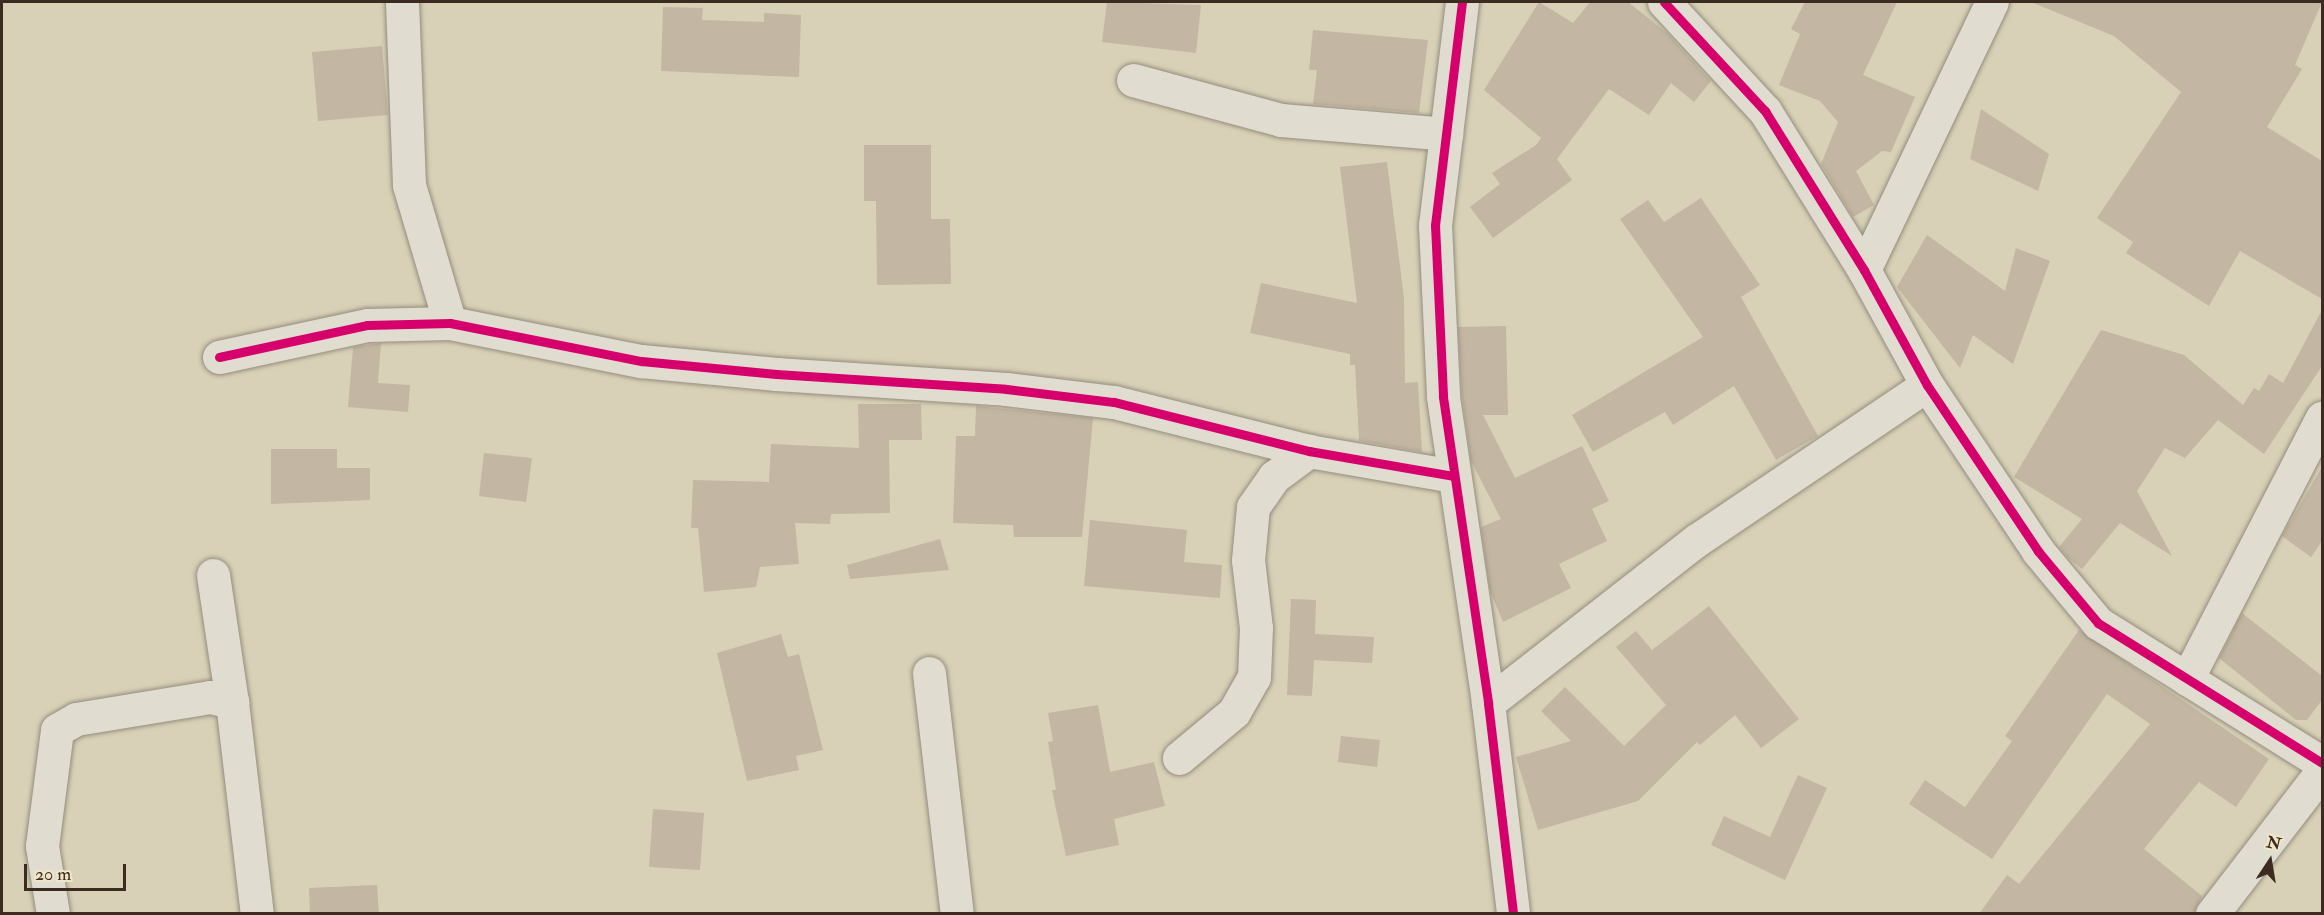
<!DOCTYPE html>
<style>
body{margin:0}
#map{position:relative;width:2324px;height:915px;overflow:hidden;background:#d8d1b7;font-family:"IM FELL Double Pica",serif}
div>[style]{position:absolute}
.building>*{inset:0;background:#c3b6a2}
.roads{filter:drop-shadow(0 0 2px #938d7d) drop-shadow(0 0 2px #938d7d)}
.minor>*{height:33px;margin:-16.5px;padding:0 16.5px;transform-origin:16.5px;border-radius:16.5px;background:#e0ddd0}
.cycleway>*{height:9px;margin:-4.5px;padding:0 4.5px;transform-origin:4.5px;border-radius:4.5px;background:#d6006c}
span{translate:-50% -50%;white-space:nowrap;text-align:center;line-height:1.15;-webkit-text-stroke:6px #efe6c7;paint-order:stroke}
.frame{position:absolute;inset:0;border:3px solid #3b2b21;pointer-events:none}
.north{position:absolute;left:2240px;top:831px;width:60px;height:60px;-webkit-text-stroke:4px #efe6c7;paint-order:stroke;rotate:12deg;font-size:16px;font-weight:700;line-height:24px;text-align:center;color:#3b2b21}
.north::after{content:'';display:block;margin:auto;width:21px;height:27px;background:#3b2b21;clip-path:polygon(50% 0,100% 100%,50% 72%,0 100%)}
.scale{position:absolute;left:24px;top:864px;width:102px;height:27px;box-sizing:border-box;border:3px solid #3b2b21;border-top:0;padding-left:8px;font-size:18px;line-height:21px;white-space:nowrap;color:#3b2b21;-webkit-text-stroke:4px #efe6c7;paint-order:stroke}
</style>
<div id="map">
<div class="building">
<div style="clip-path:polygon(1107px 2px,1201px 5px,1196px 53px,1102px 42px)"></div>
<div style="clip-path:polygon(1539px 2px,1573px 23px,1590px 2px,1628px 2px,1667px 33px,1711px 81px,1694px 102px,1671px 83px,1649px 115px,1609px 89px,1557px 159px,1572px 180px,1493px 238px,1470px 207px,1500px 184px,1492px 173px,1536px 145px,1541px 138px,1484px 90px)"></div>
<div style="clip-path:polygon(1805px 2px,1897px 2px,1863px 75px,1915px 97px,1891px 152px,1882px 151px,1856px 171px,1874px 205px,1853px 217px,1821px 164px,1838px 122px,1820px 101px,1779px 85px,1800px 34px,1791px 29px)"></div>
<div style="clip-path:polygon(2031px 2px,2322px 2px,2295px 65px,2302px 69px,2267px 127px,2322px 161px,2322px 299px,2240px 251px,2209px 306px,2126px 253px,2133px 242px,2097px 218px,2181px 92px,2114px 36px)"></div>
<div style="clip-path:polygon(663px 7px,703px 8px,702px 20px,764px 22px,764px 13px,801px 15px,799px 77px,661px 71px)"></div>
<div style="clip-path:polygon(1313px 30px,1428px 40px,1419px 113px,1313px 104px,1317px 70px,1309px 70px)"></div>
<div style="clip-path:polygon(382px 46px,388px 115px,318px 121px,312px 52px)"></div>
<div style="clip-path:polygon(1981px 109px,2049px 154px,2038px 191px,1970px 159px)"></div>
<div style="clip-path:polygon(864px 145px,931px 145px,931px 219px,950px 219px,951px 284px,877px 285px,876px 201px,864px 201px)"></div>
<div style="clip-path:polygon(1387px 162px,1404px 298px,1405px 383px,1418px 382px,1422px 452px,1359px 441px,1355px 365px,1350px 365px,1350px 354px,1250px 333px,1261px 283px,1357px 303px,1340px 167px)"></div>
<div style="clip-path:polygon(1701px 198px,1760px 285px,1741px 297px,1818px 436px,1776px 460px,1734px 386px,1673px 425px,1665px 412px,1593px 452px,1572px 415px,1703px 337px,1620px 219px,1648px 200px,1664px 222px)"></div>
<div style="clip-path:polygon(1927px 235px,2005px 291px,2016px 248px,2050px 261px,2013px 364px,1973px 335px,1960px 368px,1897px 287px)"></div>
<div style="clip-path:polygon(2322px 310px,2322px 366px,2264px 454px,2218px 420px,2185px 458px,2165px 448px,2137px 491px,2172px 556px,2120px 523px,2082px 569px,2068px 558px,2059px 547px,2082px 519px,2014px 477px,2101px 330px,2184px 355px,2243px 405px,2254px 388px,2259px 391px,2269px 374px,2283px 383px)"></div>
<div style="clip-path:polygon(1506px 326px,1508px 415px,1483px 415px,1515px 478px,1582px 446px,1609px 501px,1592px 509px,1607px 541px,1559px 564px,1571px 588px,1503px 622px,1490px 591px,1481px 527px,1501px 519px,1471px 461px,1462px 395px,1458px 327px)"></div>
<div style="clip-path:polygon(381px 343px,378px 383px,410px 385px,408px 412px,348px 407px,353px 347px)"></div>
<div style="clip-path:polygon(858px 404px,921px 404px,922px 440px,889px 440px,890px 513px,831px 514px,830px 524px,795px 523px,799px 564px,760px 567px,756px 587px,704px 592px,698px 528px,691px 528px,693px 480px,769px 482px,771px 444px,859px 448px)"></div>
<div style="clip-path:polygon(976px 406px,1093px 418px,1082px 537px,1014px 537px,1013px 525px,953px 523px,956px 436px,975px 436px)"></div>
<div style="clip-path:polygon(271px 449px,337px 449px,337px 468px,370px 468px,370px 500px,271px 504px)"></div>
<div style="clip-path:polygon(484px 453px,532px 458px,526px 502px,479px 496px)"></div>
<div style="clip-path:polygon(2322px 467px,2322px 541px,2311px 557px,2282px 536px)"></div>
<div style="clip-path:polygon(1090px 520px,1187px 530px,1184px 562px,1222px 565px,1220px 598px,1084px 586px)"></div>
<div style="clip-path:polygon(940px 539px,949px 570px,850px 579px,847px 565px)"></div>
<div style="clip-path:polygon(1291px 599px,1316px 600px,1315px 634px,1374px 637px,1372px 663px,1314px 660px,1312px 696px,1287px 695px)"></div>
<div style="clip-path:polygon(1709px 606px,1799px 719px,1761px 748px,1735px 715px,1700px 745px,1697px 742px,1638px 801px,1538px 830px,1516px 757px,1571px 741px,1541px 711px,1565px 687px,1624px 746px,1666px 705px,1616px 647px,1636px 631px,1652px 650px)"></div>
<div style="clip-path:polygon(2242px 613px,2322px 676px,2322px 700px,2307px 720px,2296px 720px,2219px 658px)"></div>
<div style="clip-path:polygon(2079px 630px,2269px 759px,2236px 807px,2199px 782px,2144px 849px,2202px 896px,2194px 914px,1979px 914px,2007px 875px,2019px 884px,2150px 724px,2107px 694px,1992px 859px,1909px 804px,1925px 780px,1965px 807px,2012px 741px,2005px 736px)"></div>
<div style="clip-path:polygon(781px 634px,788px 657px,799px 654px,823px 750px,796px 756px,799px 770px,747px 781px,717px 653px)"></div>
<div style="clip-path:polygon(1098px 705px,1110px 772px,1154px 762px,1165px 806px,1114px 819px,1119px 845px,1066px 856px,1052px 790px,1056px 790px,1048px 742px,1053px 741px,1048px 713px)"></div>
<div style="clip-path:polygon(1341px 736px,1380px 740px,1377px 767px,1338px 762px)"></div>
<div style="clip-path:polygon(1798px 775px,1827px 788px,1785px 880px,1711px 845px,1724px 816px,1770px 837px)"></div>
<div style="clip-path:polygon(653px 809px,704px 813px,700px 870px,649px 867px)"></div>
<div style="clip-path:polygon(377px 885px,379px 914px,310px 914px,309px 888px)"></div>
</div>
<div class="roads">
<div class="minor">
<div style="left:402px;top:2px;width:183px;rotate:87.8deg"></div>
<div style="left:409px;top:185px;width:144px;rotate:73.5deg"></div>
<div style="left:1462px;top:2px;width:225px;rotate:96.9deg"></div>
<div style="left:1435px;top:225px;width:172px;rotate:87.3deg"></div>
<div style="left:1443px;top:397px;width:309px;rotate:81.6deg"></div>
<div style="left:1488px;top:703px;width:212px;rotate:83.2deg"></div>
<div style="left:1664px;top:2px;width:149px;rotate:47.2deg"></div>
<div style="left:1765px;top:111px;width:187px;rotate:58.1deg"></div>
<div style="left:1864px;top:270px;width:131px;rotate:61.3deg"></div>
<div style="left:1927px;top:385px;width:200px;rotate:56.2deg"></div>
<div style="left:2038px;top:551px;width:94px;rotate:50.2deg"></div>
<div style="left:2098px;top:623px;width:264px;rotate:32deg"></div>
<div style="left:1133px;top:80px;width:153px;rotate:15.1deg"></div>
<div style="left:1281px;top:120px;width:166px;rotate:4.8deg"></div>
<div style="left:1864px;top:270px;width:297px;rotate:-64.5deg"></div>
<div style="left:219px;top:357px;width:151px;rotate:-12.2deg"></div>
<div style="left:367px;top:325px;width:83px;rotate:-1.4deg"></div>
<div style="left:450px;top:323px;width:195px;rotate:11.3deg"></div>
<div style="left:641px;top:361px;width:136px;rotate:5.5deg"></div>
<div style="left:776px;top:374px;width:230px;rotate:3.7deg"></div>
<div style="left:1006px;top:389px;width:109px;rotate:6.9deg"></div>
<div style="left:1114px;top:402px;width:201px;rotate:14.1deg"></div>
<div style="left:1309px;top:451px;width:146px;rotate:9.8deg"></div>
<div style="left:213px;top:575px;width:128px;rotate:81.5deg"></div>
<div style="left:929px;top:673px;width:243px;rotate:83.4deg"></div>
<div style="left:2187px;top:679px;width:294px;rotate:-62.7deg"></div>
<div style="left:1488px;top:703px;width:265px;rotate:-38deg"></div>
<div style="left:1697px;top:540px;width:277px;rotate:-34deg"></div>
<div style="left:1179px;top:758px;width:72px;rotate:-39.9deg"></div>
<div style="left:1234px;top:712px;width:40px;rotate:-60.3deg"></div>
<div style="left:1254px;top:677px;width:49px;rotate:-87.7deg"></div>
<div style="left:1256px;top:628px;width:68px;rotate:-96.7deg"></div>
<div style="left:1248px;top:560px;width:53px;rotate:-84.6deg"></div>
<div style="left:1253px;top:507px;width:37px;rotate:-55deg"></div>
<div style="left:1274px;top:477px;width:44px;rotate:-36.6deg"></div>
<div style="left:53px;top:914px;width:69px;rotate:-99.2deg"></div>
<div style="left:42px;top:846px;width:117px;rotate:-82.6deg"></div>
<div style="left:57px;top:730px;width:22px;rotate:-30deg"></div>
<div style="left:76px;top:719px;width:136px;rotate:-9.3deg"></div>
<div style="left:210px;top:697px;width:23px;rotate:13deg"></div>
<div style="left:232px;top:702px;width:213px;rotate:83.3deg"></div>
<div style="left:2212px;top:914px;width:180px;rotate:-52.4deg"></div>
</div>
</div>
<div class="cycleway">
<div style="left:1462px;top:2px;width:225px;rotate:96.9deg"></div>
<div style="left:1435px;top:225px;width:172px;rotate:87.3deg"></div>
<div style="left:1443px;top:397px;width:309px;rotate:81.6deg"></div>
<div style="left:1488px;top:703px;width:212px;rotate:83.2deg"></div>
<div style="left:1664px;top:2px;width:149px;rotate:47.2deg"></div>
<div style="left:1765px;top:111px;width:187px;rotate:58.1deg"></div>
<div style="left:1864px;top:270px;width:131px;rotate:61.3deg"></div>
<div style="left:1927px;top:385px;width:200px;rotate:56.2deg"></div>
<div style="left:2038px;top:551px;width:94px;rotate:50.2deg"></div>
<div style="left:2098px;top:623px;width:264px;rotate:32deg"></div>
<div style="left:219px;top:357px;width:151px;rotate:-12.2deg"></div>
<div style="left:367px;top:325px;width:83px;rotate:-1.4deg"></div>
<div style="left:450px;top:323px;width:195px;rotate:11.3deg"></div>
<div style="left:641px;top:361px;width:136px;rotate:5.5deg"></div>
<div style="left:776px;top:374px;width:230px;rotate:3.7deg"></div>
<div style="left:1006px;top:389px;width:109px;rotate:6.9deg"></div>
<div style="left:1114px;top:402px;width:201px;rotate:14.1deg"></div>
<div style="left:1309px;top:451px;width:146px;rotate:9.8deg"></div>
</div>
<div class="frame"></div>
<div class="north">N</div>
<div class="scale">20 m</div>
</div>
